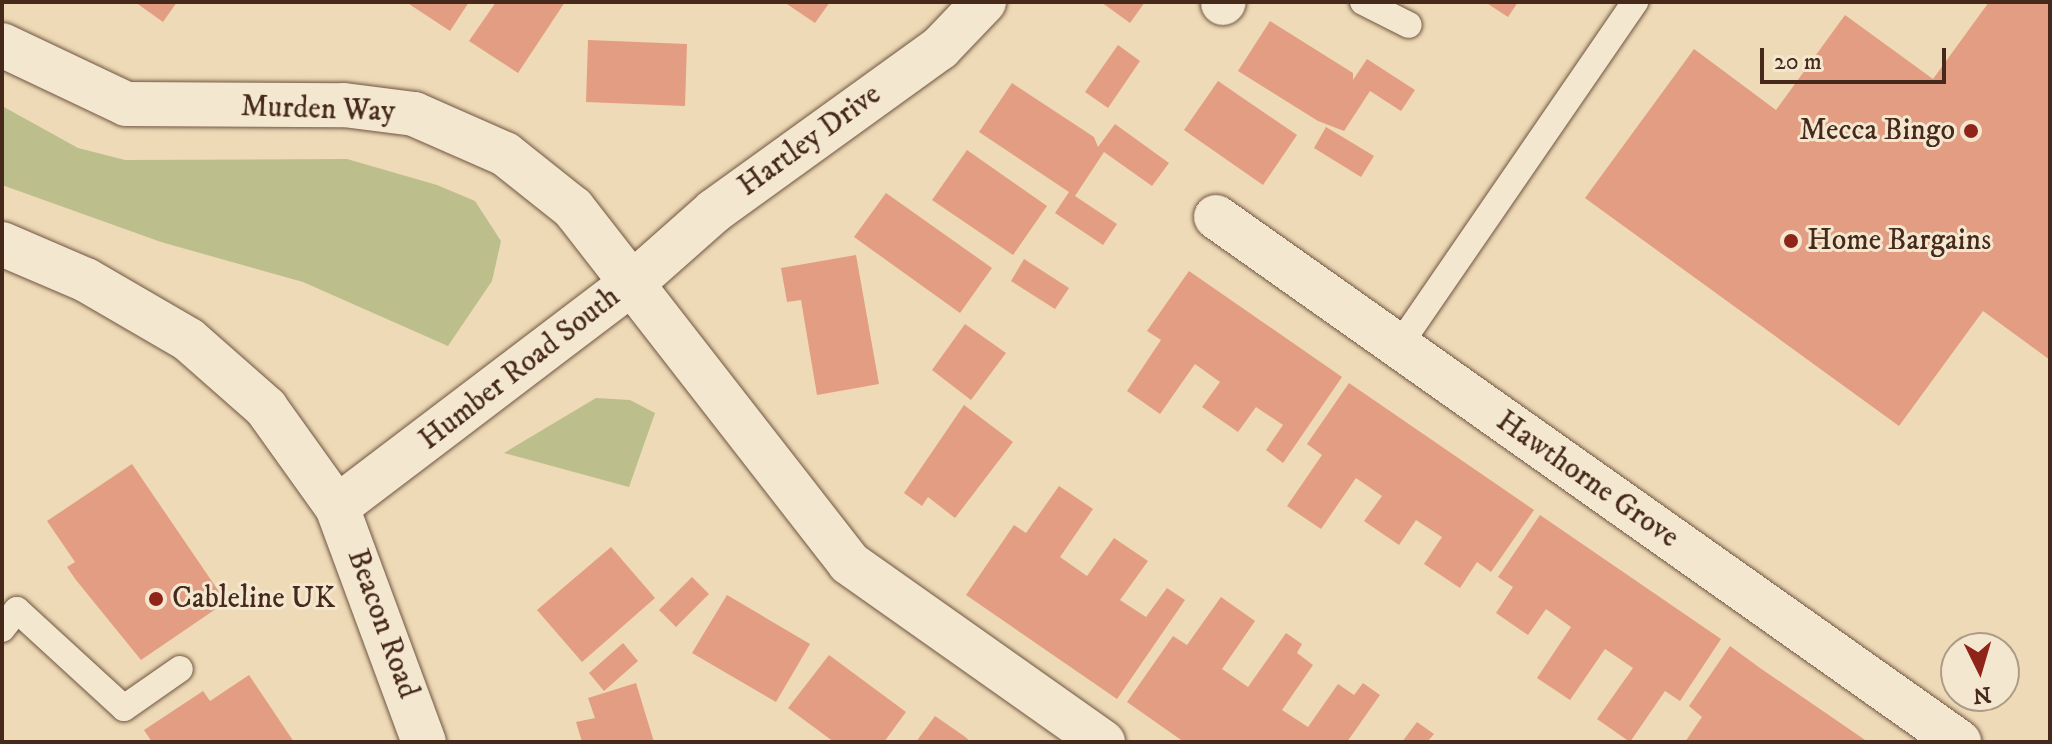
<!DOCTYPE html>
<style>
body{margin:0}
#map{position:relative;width:2052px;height:744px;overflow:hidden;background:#eedab6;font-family:"IM FELL DW Pica",serif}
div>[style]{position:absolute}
.green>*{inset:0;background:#bcbe8c}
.building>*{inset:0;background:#e39d83}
.roads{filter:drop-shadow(0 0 2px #705542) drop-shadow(0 0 2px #705542)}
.service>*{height:26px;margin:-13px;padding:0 13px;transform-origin:13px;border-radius:13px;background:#f4e7d0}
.minor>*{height:44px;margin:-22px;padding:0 22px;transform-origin:22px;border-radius:22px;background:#f4e7d0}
.tertiary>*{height:44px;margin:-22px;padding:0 22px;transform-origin:22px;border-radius:22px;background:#f4e7d0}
.dots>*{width:22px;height:22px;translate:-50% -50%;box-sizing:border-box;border:4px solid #f4e7d0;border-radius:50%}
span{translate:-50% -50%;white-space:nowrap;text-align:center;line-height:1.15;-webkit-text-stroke:6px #f4e7d0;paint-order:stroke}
.street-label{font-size:30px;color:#46291b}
.poi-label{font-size:30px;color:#46291b}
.right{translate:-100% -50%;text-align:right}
.left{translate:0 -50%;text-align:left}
.frame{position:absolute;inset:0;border:4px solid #46291b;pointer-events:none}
.north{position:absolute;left:1940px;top:632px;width:80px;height:80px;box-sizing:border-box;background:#f4e7d0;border:2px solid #ae9b88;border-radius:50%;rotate:175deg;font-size:22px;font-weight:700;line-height:32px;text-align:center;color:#46291b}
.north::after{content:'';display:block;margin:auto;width:28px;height:36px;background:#8f2418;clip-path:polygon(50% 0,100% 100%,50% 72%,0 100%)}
.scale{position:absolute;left:1760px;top:48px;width:186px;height:36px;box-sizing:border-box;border:4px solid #46291b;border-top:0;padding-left:10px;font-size:24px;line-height:28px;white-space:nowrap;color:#46291b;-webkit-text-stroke:6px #f4e7d0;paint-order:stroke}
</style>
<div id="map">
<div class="green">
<div style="clip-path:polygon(2px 106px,78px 148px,125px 160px,347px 159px,437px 185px,475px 201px,501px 241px,492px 281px,448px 346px,303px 282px,161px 242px,2px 185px)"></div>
<div style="clip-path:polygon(596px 398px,630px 400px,655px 413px,629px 487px,504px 453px)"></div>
</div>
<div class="building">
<div style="clip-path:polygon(135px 2px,177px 2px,163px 22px)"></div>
<div style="clip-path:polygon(406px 2px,469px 2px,450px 31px)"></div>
<div style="clip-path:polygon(496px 2px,565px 2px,518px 73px,469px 41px)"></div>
<div style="clip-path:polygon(784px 2px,830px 2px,815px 23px)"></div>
<div style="clip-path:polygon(1101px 2px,1145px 2px,1130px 23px)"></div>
<div style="clip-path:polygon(1485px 2px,1518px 2px,1508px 17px)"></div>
<div style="clip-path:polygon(1989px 2px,2050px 2px,2050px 360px,1983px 311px,1899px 426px,1585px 198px,1694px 49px,1776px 110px,1845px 15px,1933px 79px)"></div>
<div style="clip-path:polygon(1270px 21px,1353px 73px,1353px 80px,1367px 59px,1415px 90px,1401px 111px,1370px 91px,1344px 131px,1318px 121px,1238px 71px)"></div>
<div style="clip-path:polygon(588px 40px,687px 44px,685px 106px,586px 102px)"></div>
<div style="clip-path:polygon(1118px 45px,1140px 61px,1108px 108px,1085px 92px)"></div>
<div style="clip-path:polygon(1218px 81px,1297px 135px,1263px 185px,1184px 130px)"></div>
<div style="clip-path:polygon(1012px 83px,1094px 137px,1098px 147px,1115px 124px,1169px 163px,1152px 186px,1104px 152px,1075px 196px,1117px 224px,1103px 245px,1055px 213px,1069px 192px,979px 132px)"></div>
<div style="clip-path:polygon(1326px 127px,1374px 156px,1361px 177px,1314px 148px)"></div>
<div style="clip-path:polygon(967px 150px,1047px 206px,1013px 255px,932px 200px)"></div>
<div style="clip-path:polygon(886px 193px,992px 268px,960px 313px,854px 237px)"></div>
<div style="clip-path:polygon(856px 255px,879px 384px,817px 395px,801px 300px,787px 302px,781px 268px)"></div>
<div style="clip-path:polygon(1024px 259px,1069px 288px,1055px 309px,1011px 281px)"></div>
<div style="clip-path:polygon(1189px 271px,1342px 377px,1283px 463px,1266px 450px,1283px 425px,1256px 407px,1238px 432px,1202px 407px,1220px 382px,1195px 364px,1160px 414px,1127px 391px,1161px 340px,1147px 331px)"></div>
<div style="clip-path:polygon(965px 324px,1006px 353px,971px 400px,932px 370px)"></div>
<div style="clip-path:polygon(1349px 383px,1534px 510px,1491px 572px,1477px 562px,1460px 588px,1424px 564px,1442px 537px,1416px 520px,1399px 545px,1364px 521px,1382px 496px,1356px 478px,1321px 529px,1287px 506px,1322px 455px,1307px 444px)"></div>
<div style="clip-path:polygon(964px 405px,1013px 442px,955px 518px,928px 497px,922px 506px,904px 493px)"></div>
<div style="clip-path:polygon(132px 464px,226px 602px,141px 660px,76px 580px,67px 567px,75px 562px,47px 521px)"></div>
<div style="clip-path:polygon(1059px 486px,1093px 509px,1060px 557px,1087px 576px,1114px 538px,1148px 561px,1120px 600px,1146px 617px,1167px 588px,1185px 600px,1117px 699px,966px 595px,1014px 525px,1026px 533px)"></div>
<div style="clip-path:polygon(1540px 515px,1721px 639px,1680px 701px,1665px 691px,1630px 742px,1597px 719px,1633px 668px,1605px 649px,1570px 700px,1537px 678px,1571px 627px,1546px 609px,1528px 635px,1496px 613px,1513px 587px,1498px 577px)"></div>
<div style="clip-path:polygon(611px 547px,655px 598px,582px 662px,537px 610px)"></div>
<div style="clip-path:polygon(692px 577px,709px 594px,676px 627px,659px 610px)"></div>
<div style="clip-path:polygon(727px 595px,810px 644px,776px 702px,692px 653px)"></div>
<div style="clip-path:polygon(1221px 597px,1255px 621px,1222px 669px,1248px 687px,1286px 633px,1302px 644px,1297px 653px,1313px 665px,1282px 710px,1308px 727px,1338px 684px,1354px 695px,1363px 683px,1380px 695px,1347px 742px,1184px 742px,1127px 702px,1173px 636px,1187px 645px)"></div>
<div style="clip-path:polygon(623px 643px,638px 661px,604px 691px,589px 673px)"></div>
<div style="clip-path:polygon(1730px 646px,1760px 668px,1868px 742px,1685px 742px,1702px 717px,1689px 706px)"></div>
<div style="clip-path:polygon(829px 655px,906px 712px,884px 742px,834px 742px,788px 708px)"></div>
<div style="clip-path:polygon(249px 675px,294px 742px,152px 742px,144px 730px,203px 691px,210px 701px)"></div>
<div style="clip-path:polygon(636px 683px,654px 742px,582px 742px,576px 722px,595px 718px,588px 698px)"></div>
<div style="clip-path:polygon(935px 716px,964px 736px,971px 742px,916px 742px)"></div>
<div style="clip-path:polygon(1417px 722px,1434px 734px,1427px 742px,1402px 742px)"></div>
</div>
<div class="roads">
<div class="service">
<div style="left:1363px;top:2px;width:51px;rotate:26.6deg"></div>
<div style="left:1398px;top:347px;width:419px;rotate:-55.5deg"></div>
<div style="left:2px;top:629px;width:24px;rotate:-52deg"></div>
<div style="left:17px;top:610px;width:145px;rotate:42.5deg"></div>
<div style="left:124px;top:708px;width:68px;rotate:-34.9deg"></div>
</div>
<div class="minor">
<div style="left:1223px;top:3px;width:1px;rotate:-45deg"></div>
<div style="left:2px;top:45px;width:137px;rotate:25.4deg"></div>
<div style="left:126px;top:104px;width:218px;rotate:0.3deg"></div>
<div style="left:344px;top:105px;width:71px;rotate:7.3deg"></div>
<div style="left:414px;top:114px;width:99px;rotate:23.7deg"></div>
<div style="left:505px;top:154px;width:87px;rotate:38.5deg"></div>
<div style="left:573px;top:208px;width:450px;rotate:52.1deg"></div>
<div style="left:849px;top:563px;width:311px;rotate:35.2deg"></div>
<div style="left:1216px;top:217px;width:910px;rotate:35.24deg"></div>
<div style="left:337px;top:507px;width:374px;rotate:-37.2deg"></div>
<div style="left:635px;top:281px;width:106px;rotate:-41.5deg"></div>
<div style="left:714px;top:211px;width:279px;rotate:-35.8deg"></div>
<div style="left:940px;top:48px;width:64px;rotate:-46.3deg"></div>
</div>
<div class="tertiary">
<div style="left:2px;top:244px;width:91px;rotate:23.2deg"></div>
<div style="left:86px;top:280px;width:119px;rotate:30.2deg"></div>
<div style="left:189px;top:340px;width:103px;rotate:41.4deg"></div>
<div style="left:266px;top:408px;width:122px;rotate:54.4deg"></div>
<div style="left:337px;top:507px;width:251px;rotate:69.7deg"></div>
</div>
</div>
<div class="dots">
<div style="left:1971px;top:131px;background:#8f2418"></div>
<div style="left:1791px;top:241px;background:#8f2418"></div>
<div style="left:156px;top:599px;background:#8f2418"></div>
</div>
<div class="street-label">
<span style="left:318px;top:110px;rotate:2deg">Murden Way</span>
<span style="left:810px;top:141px;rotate:-36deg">Hartley Drive</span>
<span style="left:520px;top:369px;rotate:-38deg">Humber Road South</span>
<span style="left:1587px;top:480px;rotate:35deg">Hawthorne Grove</span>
<span style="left:382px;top:624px;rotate:70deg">Beacon Road</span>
</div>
<div class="poi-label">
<span class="right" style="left:1955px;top:131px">Mecca Bingo</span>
<span class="left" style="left:1807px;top:241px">Home Bargains</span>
<span class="left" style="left:172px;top:599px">Cableline UK</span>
</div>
<div class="frame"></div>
<div class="north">N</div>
<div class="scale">20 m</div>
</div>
